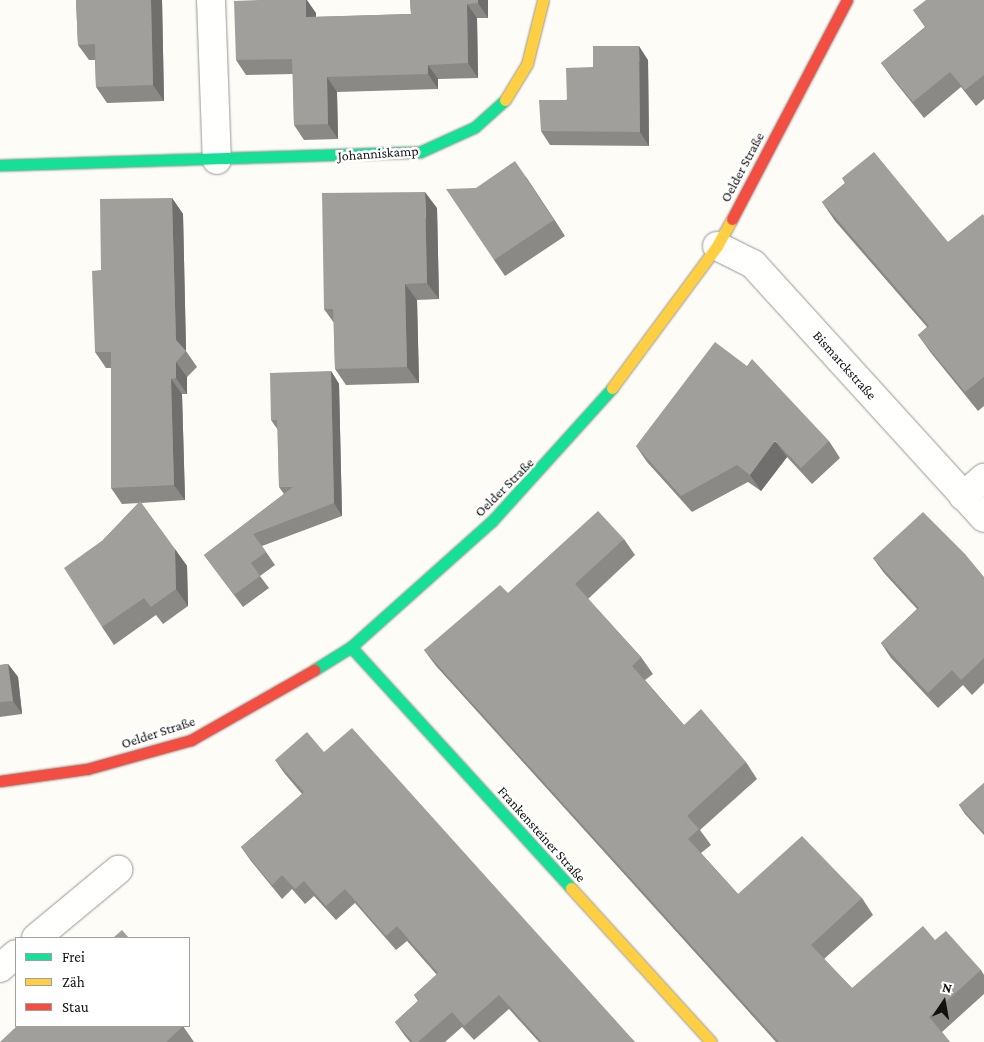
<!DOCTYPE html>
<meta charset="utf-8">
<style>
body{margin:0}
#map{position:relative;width:984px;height:1042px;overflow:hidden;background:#fdfcf7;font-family:"Crimson Pro",serif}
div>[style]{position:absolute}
.roads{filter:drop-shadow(0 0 1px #979795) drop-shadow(0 0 1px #979795)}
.street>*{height:28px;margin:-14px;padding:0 14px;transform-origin:14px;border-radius:14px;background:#fffffe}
.fast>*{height:11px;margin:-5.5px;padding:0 5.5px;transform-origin:5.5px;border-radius:5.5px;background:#16e098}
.slow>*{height:11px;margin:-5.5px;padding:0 5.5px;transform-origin:5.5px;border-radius:5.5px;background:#ffcf43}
.jam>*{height:11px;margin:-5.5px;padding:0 5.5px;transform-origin:5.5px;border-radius:5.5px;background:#f24e42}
.wall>*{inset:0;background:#8a8986}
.shaded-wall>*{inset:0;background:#716f6d}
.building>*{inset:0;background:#a19f9c}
span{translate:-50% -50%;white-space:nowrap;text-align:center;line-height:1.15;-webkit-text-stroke:5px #fff;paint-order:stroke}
.street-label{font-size:14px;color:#111}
.legend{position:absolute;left:15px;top:937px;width:175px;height:90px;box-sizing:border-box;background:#fff;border:1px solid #a0a0a0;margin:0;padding:6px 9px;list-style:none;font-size:15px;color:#111}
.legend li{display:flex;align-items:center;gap:10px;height:25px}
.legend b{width:25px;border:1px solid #a0a0a0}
.north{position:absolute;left:919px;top:977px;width:50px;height:50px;-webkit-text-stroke:4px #fff;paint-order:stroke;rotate:12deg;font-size:14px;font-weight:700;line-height:20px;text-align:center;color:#111}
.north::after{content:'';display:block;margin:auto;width:18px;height:22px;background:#111;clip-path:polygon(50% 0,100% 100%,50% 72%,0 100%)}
</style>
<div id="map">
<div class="roads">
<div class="street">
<div style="left:211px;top:0;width:160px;rotate:87.9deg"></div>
<div style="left:717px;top:246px;width:40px;rotate:26.6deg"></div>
<div style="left:753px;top:264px;width:343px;rotate:47.7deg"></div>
<div style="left:963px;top:496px;width:28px;rotate:-41deg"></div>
<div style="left:36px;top:938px;width:107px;rotate:-39.7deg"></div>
<div style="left:0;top:968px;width:21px;rotate:-41deg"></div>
</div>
<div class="fast">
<div style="left:0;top:165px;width:420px;rotate:-1.8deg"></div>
<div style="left:420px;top:152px;width:60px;rotate:-24.4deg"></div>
<div style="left:475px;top:127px;width:40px;rotate:-42deg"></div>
<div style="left:351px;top:647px;width:326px;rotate:47.6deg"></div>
<div style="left:314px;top:670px;width:44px;rotate:-31.9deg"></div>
<div style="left:351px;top:647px;width:189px;rotate:-41.8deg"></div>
<div style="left:492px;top:521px;width:179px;rotate:-47.9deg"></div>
</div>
<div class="slow">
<div style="left:505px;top:100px;width:42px;rotate:-58.6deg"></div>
<div style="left:527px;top:64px;width:66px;rotate:-76deg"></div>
<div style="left:612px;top:388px;width:177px;rotate:-53.5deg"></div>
<div style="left:717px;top:246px;width:31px;rotate:-61deg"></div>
<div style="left:571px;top:888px;width:208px;rotate:47.7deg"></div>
</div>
<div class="jam">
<div style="left:732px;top:219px;width:247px;rotate:-62.3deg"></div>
<div style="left:0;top:781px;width:88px;rotate:-7.9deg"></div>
<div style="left:87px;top:769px;width:108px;rotate:-15.6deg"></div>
<div style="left:191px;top:740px;width:142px;rotate:-29.6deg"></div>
</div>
</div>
<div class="wall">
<div style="clip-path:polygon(76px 0,162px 0,164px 101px,107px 103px,96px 87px,95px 60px,89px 60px,78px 45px)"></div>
<div style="clip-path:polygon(410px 0,488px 0,488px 18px,477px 18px,478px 78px,438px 79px,438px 89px,337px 92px,338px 139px,304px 140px,294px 125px,293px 74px,246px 75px,236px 60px,316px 13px,316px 17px,411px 14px)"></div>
<div style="clip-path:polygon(984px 0,984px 99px,976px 106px,961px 87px,924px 118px,892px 78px,881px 63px,925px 27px,913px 10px)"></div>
<div style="clip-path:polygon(648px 60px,649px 146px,550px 145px,541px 131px,593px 67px)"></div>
<div style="clip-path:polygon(526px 177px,565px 236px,505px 276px,494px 260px,476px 188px)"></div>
<div style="clip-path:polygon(842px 178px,948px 242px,984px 216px,984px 406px,978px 411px,931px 353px,918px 335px,927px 327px,835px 221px,822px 202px,845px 183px)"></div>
<div style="clip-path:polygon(172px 198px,183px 214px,186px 351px,197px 367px,187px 377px,187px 394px,182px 394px,185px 500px,141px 503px,187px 566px,188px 606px,163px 624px,156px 615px,114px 645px,102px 627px,103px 540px,139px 503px,122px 504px,111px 488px,111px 368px,106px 368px,95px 352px)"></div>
<div style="clip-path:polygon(437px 208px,439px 299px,417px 300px,419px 383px,346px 385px,335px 369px,334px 323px,324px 309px)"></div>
<div style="clip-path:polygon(331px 371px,339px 384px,342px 516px,262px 546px,275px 565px,260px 576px,269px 588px,243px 607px,204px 555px,284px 494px,279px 487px,278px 430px,271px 420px)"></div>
<div style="clip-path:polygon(829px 441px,840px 458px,812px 484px,787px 457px,761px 491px,748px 482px,692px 512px,647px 462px,636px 446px)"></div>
<div style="clip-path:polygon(624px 539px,635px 555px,588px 599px,641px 657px,653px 674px,645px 680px,684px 725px,746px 762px,757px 779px,700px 830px,711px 845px,701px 853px,738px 894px,862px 898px,873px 915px,824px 959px,852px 988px,935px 940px,981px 970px,984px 975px,984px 994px,942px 1032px,950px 1042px,776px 1042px,436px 666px,424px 650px,508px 593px)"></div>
<div style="clip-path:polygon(873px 558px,984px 577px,984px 683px,972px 695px,963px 685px,938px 708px,891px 658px,881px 643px,917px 609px,884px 573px)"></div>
<div style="clip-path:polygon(8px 664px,18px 677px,22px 714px,0 717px,0 665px)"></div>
<div style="clip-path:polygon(324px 752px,635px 1042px,539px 1042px,509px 1009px,474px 1040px,462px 1027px,445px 1042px,410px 1042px,405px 1036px,395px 1022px,418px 1001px,414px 995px,437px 975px,407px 941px,396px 950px,355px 903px,336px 920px,314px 896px,305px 904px,292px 889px,282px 899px,251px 861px,241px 847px,302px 794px,285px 774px,275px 760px)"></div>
<div style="clip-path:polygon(984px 783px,984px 835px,965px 814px,959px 805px)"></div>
<div style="clip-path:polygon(183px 1026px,194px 1042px,0 1042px)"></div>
</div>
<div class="shaded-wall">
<div style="clip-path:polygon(151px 0,162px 0,164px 101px,153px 85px)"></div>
<div style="clip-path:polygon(306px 0,307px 0,316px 13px,316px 32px,306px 17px)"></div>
<div style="clip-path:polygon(478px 0,488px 0,488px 18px,478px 3px)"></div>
<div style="clip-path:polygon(467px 4px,477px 18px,478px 78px,468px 63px)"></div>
<div style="clip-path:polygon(639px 46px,648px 60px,649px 146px,640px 132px)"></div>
<div style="clip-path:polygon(428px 65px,438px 79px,438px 89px,428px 74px)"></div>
<div style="clip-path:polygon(327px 77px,337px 92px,338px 139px,328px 124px)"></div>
<div style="clip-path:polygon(515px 161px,526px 177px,565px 236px,554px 220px)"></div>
<div style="clip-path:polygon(425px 192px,437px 208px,439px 299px,427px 283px)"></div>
<div style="clip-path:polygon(172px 198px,183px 214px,186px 351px,176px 340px)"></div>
<div style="clip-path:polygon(405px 284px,417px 300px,419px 383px,407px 367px)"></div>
<div style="clip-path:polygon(176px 362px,187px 377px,187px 394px,176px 378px)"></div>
<div style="clip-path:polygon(331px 371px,339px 384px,342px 516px,334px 503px)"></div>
<div style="clip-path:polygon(171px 379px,182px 394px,185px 500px,174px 485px)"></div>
<div style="clip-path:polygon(775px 441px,787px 457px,761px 491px,750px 475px)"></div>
<div style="clip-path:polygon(175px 549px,187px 566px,188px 606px,176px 589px)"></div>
<div style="clip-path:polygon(8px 664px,18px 677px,22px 714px,13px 701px)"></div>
</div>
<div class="building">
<div style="clip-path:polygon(76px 0,151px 0,153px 85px,96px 87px,95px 44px,78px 45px)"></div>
<div style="clip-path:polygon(259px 0,306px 0,306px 17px,411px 14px,410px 0,478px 0,478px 3px,467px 4px,468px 63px,428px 65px,428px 74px,327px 77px,328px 124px,294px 125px,292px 59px,236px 60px,234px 1px)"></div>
<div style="clip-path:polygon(926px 0,984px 0,984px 75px,965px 90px,950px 72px,913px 102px,881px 63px,926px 27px,913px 10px)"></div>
<div style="clip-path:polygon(593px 46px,639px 46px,640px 132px,541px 131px,539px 100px,567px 100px,566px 68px,593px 67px)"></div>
<div style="clip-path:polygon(874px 152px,948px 242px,983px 214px,984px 216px,984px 377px,965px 392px,918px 335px,929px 326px,822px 202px,846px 183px,842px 178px)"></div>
<div style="clip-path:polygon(515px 161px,554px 220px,494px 260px,446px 189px,476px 188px)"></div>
<div style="clip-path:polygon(425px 192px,427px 283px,405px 284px,407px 367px,335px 369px,333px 309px,324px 309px,322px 193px)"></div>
<div style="clip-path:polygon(172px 198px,176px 340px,186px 351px,176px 362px,176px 378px,171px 379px,174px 485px,111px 488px,111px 352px,95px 352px,92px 271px,101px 270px,100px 199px)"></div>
<div style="clip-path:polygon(715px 342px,747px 366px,752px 359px,829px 441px,801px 468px,775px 441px,750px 475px,737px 465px,681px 496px,636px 446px)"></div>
<div style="clip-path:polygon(331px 371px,334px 503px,253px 534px,266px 552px,251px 563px,260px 576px,234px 595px,204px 555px,293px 487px,279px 487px,277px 420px,271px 420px,270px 373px)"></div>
<div style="clip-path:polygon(140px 501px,175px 549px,176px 589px,151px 607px,144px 598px,102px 627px,64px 568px,103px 540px)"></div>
<div style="clip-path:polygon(598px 511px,624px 539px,575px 584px,641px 657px,632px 666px,684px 725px,701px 709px,746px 762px,687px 816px,699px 829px,688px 839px,738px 894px,802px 836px,862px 898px,811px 945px,852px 988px,923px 926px,935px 940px,946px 931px,981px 970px,929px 1017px,950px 1042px,779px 1042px,424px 650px,500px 585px,508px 593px)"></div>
<div style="clip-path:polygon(923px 512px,965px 554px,984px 577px,984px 658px,961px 680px,952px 670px,928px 693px,881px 643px,919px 608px,873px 558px)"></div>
<div style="clip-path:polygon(8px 664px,13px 701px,0 702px,0 665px)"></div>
<div style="clip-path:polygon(352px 728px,635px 1042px,542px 1042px,499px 995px,464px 1026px,452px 1012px,418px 1042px,413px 1042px,395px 1022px,419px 1000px,414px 995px,438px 973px,397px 926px,386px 936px,345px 889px,326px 906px,304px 881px,295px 889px,282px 875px,272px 885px,241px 847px,304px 792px,275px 760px,307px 732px,324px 752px)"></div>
<div style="clip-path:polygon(984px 783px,984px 833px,959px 805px)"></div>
<div style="clip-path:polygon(122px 930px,129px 938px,113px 938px)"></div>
<div style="clip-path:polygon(17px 1026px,183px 1026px,166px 1042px,0 1042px)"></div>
</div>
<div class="street-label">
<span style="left:378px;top:153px;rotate:-4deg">Johanniskamp</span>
<span style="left:742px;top:167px;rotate:-62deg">Oelder Straße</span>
<span style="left:845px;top:365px;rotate:48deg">Bismarckstraße</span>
<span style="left:504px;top:487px;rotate:-45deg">Oelder Straße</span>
<span style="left:158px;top:732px;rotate:-18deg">Oelder Straße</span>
<span style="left:542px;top:834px;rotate:48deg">Frankensteiner Straße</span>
</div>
<ul class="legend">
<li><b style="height:6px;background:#16e098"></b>Frei</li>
<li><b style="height:6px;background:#ffcf43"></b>Zäh</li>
<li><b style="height:6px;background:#f24e42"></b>Stau</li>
</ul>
<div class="north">N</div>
</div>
